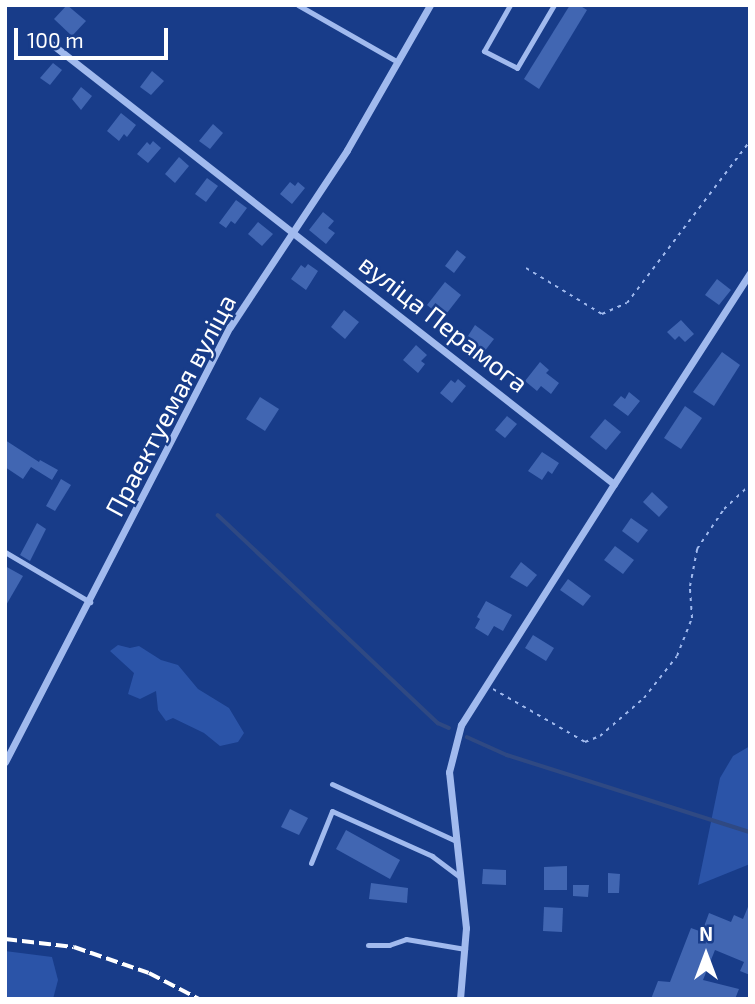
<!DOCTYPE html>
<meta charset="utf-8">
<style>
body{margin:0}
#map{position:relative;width:755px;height:1004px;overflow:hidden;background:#183c89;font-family:"Exo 2",sans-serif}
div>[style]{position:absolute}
.green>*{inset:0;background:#2b54a8}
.stream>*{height:3.5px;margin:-1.75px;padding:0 1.75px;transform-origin:1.75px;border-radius:1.75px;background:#2f4983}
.building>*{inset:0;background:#4166b2}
.path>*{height:2px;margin-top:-1px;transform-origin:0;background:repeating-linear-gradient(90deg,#a1baee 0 3.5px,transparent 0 8.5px)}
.service>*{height:5px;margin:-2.5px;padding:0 2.5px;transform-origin:2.5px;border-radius:2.5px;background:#a1baee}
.minor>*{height:7px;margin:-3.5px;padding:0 3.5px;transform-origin:3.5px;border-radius:3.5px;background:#a1baee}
.rail>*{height:3.5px;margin-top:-1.75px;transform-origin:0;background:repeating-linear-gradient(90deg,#fff 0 12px,transparent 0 17px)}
span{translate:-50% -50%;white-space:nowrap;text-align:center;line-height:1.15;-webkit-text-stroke:5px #183c89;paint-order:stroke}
.street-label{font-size:26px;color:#fff}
.frame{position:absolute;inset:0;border:7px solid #fff;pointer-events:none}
.north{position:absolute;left:671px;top:920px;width:70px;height:70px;-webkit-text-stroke:5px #183c89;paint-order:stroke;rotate:0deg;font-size:19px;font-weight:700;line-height:28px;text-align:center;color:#fff}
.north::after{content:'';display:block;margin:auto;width:24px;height:32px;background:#fff;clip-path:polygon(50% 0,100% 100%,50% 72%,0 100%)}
.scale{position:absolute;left:14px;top:28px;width:154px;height:32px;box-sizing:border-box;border:4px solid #fff;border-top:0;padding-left:9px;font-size:21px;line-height:24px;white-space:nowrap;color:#fff;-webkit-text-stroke:5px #183c89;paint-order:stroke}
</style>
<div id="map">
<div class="green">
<div style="clip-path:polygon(118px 645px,130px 648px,139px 646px,161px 660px,178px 665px,198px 689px,229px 708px,244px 733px,238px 742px,220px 746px,204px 733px,173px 718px,166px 721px,158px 710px,156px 691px,140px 699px,128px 694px,134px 673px,110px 651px)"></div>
<div style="clip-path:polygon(750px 746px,750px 864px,698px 885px,720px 778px,733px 756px)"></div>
<div style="clip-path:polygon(5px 951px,52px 957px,58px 980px,53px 999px,5px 999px)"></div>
</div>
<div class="stream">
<div style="left:218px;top:515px;width:303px;rotate:43.4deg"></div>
<div style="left:438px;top:723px;width:12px;rotate:24deg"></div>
<div style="left:467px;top:737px;width:44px;rotate:24.2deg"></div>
<div style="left:507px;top:755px;width:255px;rotate:17.6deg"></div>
</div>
<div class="building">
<div style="clip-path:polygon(67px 5px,86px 21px,72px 36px,54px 19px)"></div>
<div style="clip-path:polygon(570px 5px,579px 5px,587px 10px,539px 89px,524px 79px)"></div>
<div style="clip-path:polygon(53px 63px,62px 70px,50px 85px,40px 78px)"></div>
<div style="clip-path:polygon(152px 71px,164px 81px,151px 95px,140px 87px)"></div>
<div style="clip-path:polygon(81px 87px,92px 96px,81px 110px,72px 99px)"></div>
<div style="clip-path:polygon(121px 113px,136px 125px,127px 137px,124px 134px,119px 141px,107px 131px)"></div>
<div style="clip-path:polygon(213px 124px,223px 133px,210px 149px,199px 141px)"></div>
<div style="clip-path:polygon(153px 141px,161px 148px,148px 163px,137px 154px,147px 142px,150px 145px)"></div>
<div style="clip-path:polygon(179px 157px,189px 166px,175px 183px,165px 174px)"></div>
<div style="clip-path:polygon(207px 178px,218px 186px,206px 202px,195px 194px)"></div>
<div style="clip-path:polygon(290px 182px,295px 186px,298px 182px,305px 188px,292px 204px,280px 194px)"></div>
<div style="clip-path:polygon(236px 200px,247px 208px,235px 224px,231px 221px,226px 228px,219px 223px)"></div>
<div style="clip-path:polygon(323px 212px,334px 221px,328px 228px,335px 233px,326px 244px,309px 230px)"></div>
<div style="clip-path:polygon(258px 222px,273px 234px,262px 246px,248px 234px)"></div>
<div style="clip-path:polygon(457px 250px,466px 257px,454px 273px,445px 266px)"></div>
<div style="clip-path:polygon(308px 264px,318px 271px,306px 290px,291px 279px,301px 265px,305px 268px)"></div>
<div style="clip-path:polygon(717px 279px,731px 290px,719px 305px,705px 295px)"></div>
<div style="clip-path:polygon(445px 282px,461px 295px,443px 318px,427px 305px)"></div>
<div style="clip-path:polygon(344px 310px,359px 322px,345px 339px,331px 327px)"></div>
<div style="clip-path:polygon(681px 320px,694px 334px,685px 342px,679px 336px,675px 340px,667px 332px)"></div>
<div style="clip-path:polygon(475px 325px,494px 339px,484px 352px,466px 339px)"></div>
<div style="clip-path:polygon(416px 345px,427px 355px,421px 361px,425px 364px,418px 373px,403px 360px)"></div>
<div style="clip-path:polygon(722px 352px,740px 365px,714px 406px,693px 392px)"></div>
<div style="clip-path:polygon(540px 362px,549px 370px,546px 373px,559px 383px,551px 394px,541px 386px,537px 391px,525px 381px)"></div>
<div style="clip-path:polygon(458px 379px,466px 386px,452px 403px,440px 393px,451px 380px,455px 383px)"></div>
<div style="clip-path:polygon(629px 392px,640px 401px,628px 416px,613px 405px,621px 396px,625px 399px)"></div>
<div style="clip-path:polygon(260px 397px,279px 409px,265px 431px,246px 419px)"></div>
<div style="clip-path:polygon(685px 406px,702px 418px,681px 449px,664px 438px)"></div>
<div style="clip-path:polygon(507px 416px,517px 424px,505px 438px,495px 430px)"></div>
<div style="clip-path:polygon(605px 419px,621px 432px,606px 450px,590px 437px)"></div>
<div style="clip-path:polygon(5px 440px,39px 462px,40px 460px,58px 470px,52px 480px,31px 467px,23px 479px,5px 467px)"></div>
<div style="clip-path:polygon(542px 452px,559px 463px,552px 474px,548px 471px,542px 480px,528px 471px)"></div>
<div style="clip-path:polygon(61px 479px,71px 485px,55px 511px,46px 506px)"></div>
<div style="clip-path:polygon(652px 492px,668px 507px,659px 517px,643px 502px)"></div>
<div style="clip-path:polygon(631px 518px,648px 530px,638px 543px,622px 531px)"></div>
<div style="clip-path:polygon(37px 523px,46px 529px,30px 561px,20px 555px)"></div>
<div style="clip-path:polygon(615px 546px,634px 560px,623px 574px,604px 560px)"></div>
<div style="clip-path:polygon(521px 562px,537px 575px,527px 587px,510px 577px)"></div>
<div style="clip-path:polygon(5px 566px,23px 576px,5px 607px)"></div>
<div style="clip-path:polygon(568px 579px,591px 596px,583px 606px,560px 590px)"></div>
<div style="clip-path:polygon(486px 601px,512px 615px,503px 631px,494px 626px,488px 636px,475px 628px,480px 619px,477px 617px)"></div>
<div style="clip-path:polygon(533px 635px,554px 648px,546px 661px,525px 648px)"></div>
<div style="clip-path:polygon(290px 809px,308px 818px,299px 835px,281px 827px)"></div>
<div style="clip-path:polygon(346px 830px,400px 860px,390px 879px,336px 849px)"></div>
<div style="clip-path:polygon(567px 866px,567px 890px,544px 890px,544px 867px)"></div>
<div style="clip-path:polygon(483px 869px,506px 870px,506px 885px,482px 884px)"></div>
<div style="clip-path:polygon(608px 873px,620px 874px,619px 893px,608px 893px)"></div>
<div style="clip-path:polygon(371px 883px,408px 888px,407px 903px,369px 899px)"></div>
<div style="clip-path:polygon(573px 885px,589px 885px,588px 897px,573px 896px)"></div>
<div style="clip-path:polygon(750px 902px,750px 975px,740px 971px,744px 962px,715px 950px,703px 980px,739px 989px,735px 999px,651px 999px,658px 981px,670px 982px,691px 928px,702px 932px,709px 913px,731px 922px,734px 915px,743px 919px)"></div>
<div style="clip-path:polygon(544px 907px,563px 908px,562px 932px,543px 931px)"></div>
</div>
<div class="path">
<div style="left:526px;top:268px;width:89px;rotate:31.2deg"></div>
<div style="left:602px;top:314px;width:27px;rotate:-24deg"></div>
<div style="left:627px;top:303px;width:203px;rotate:-52.8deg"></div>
<div style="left:493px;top:689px;width:106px;rotate:29.9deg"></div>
<div style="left:585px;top:742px;width:16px;rotate:-22deg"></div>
<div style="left:600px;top:736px;width:58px;rotate:-40.8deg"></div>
<div style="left:644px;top:698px;width:53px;rotate:-51.8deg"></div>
<div style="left:677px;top:656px;width:41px;rotate:-68.5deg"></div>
<div style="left:692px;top:618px;width:32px;rotate:-94deg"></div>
<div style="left:690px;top:586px;width:38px;rotate:-79deg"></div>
<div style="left:697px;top:549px;width:48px;rotate:-56deg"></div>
<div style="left:724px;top:509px;width:35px;rotate:-43deg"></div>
</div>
<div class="service">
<div style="left:298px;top:5px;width:115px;rotate:29.7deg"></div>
<div style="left:510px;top:5px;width:53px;rotate:119.5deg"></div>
<div style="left:484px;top:51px;width:37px;rotate:27deg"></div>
<div style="left:517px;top:68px;width:73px;rotate:-59.6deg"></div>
<div style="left:5px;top:552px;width:99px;rotate:30.5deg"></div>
<div style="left:332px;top:784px;width:136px;rotate:24.7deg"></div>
<div style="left:311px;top:863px;width:56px;rotate:-68deg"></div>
<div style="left:332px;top:811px;width:110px;rotate:24.2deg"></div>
<div style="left:432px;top:856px;width:35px;rotate:37deg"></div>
<div style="left:368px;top:945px;width:21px"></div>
<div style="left:389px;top:945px;width:18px;rotate:-19deg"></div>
<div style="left:406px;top:939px;width:60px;rotate:9.6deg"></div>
</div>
<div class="minor">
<div style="left:49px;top:42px;width:717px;rotate:38.04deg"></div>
<div style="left:614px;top:484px;width:251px;rotate:-57.2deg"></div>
<div style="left:5px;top:762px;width:490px;rotate:-62.7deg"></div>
<div style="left:230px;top:327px;width:212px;rotate:-56.5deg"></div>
<div style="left:347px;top:150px;width:167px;rotate:-60.2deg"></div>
<div style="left:460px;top:999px;width:71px;rotate:-85.2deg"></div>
<div style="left:466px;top:928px;width:157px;rotate:-96.2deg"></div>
<div style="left:449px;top:772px;width:49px;rotate:-75.7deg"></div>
<div style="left:461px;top:725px;width:285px;rotate:-57.6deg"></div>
</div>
<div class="rail">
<div style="left:5px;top:939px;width:69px;rotate:6.6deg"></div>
<div style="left:74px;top:947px;width:79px;rotate:19.1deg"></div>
<div style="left:149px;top:973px;width:56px;rotate:27.5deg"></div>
</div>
<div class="street-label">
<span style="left:444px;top:323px;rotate:38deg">вуліца Перамога</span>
<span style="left:170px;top:405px;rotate:-62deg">Праектуемая вуліца</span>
</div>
<div class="frame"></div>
<div class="north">N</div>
<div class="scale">100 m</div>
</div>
